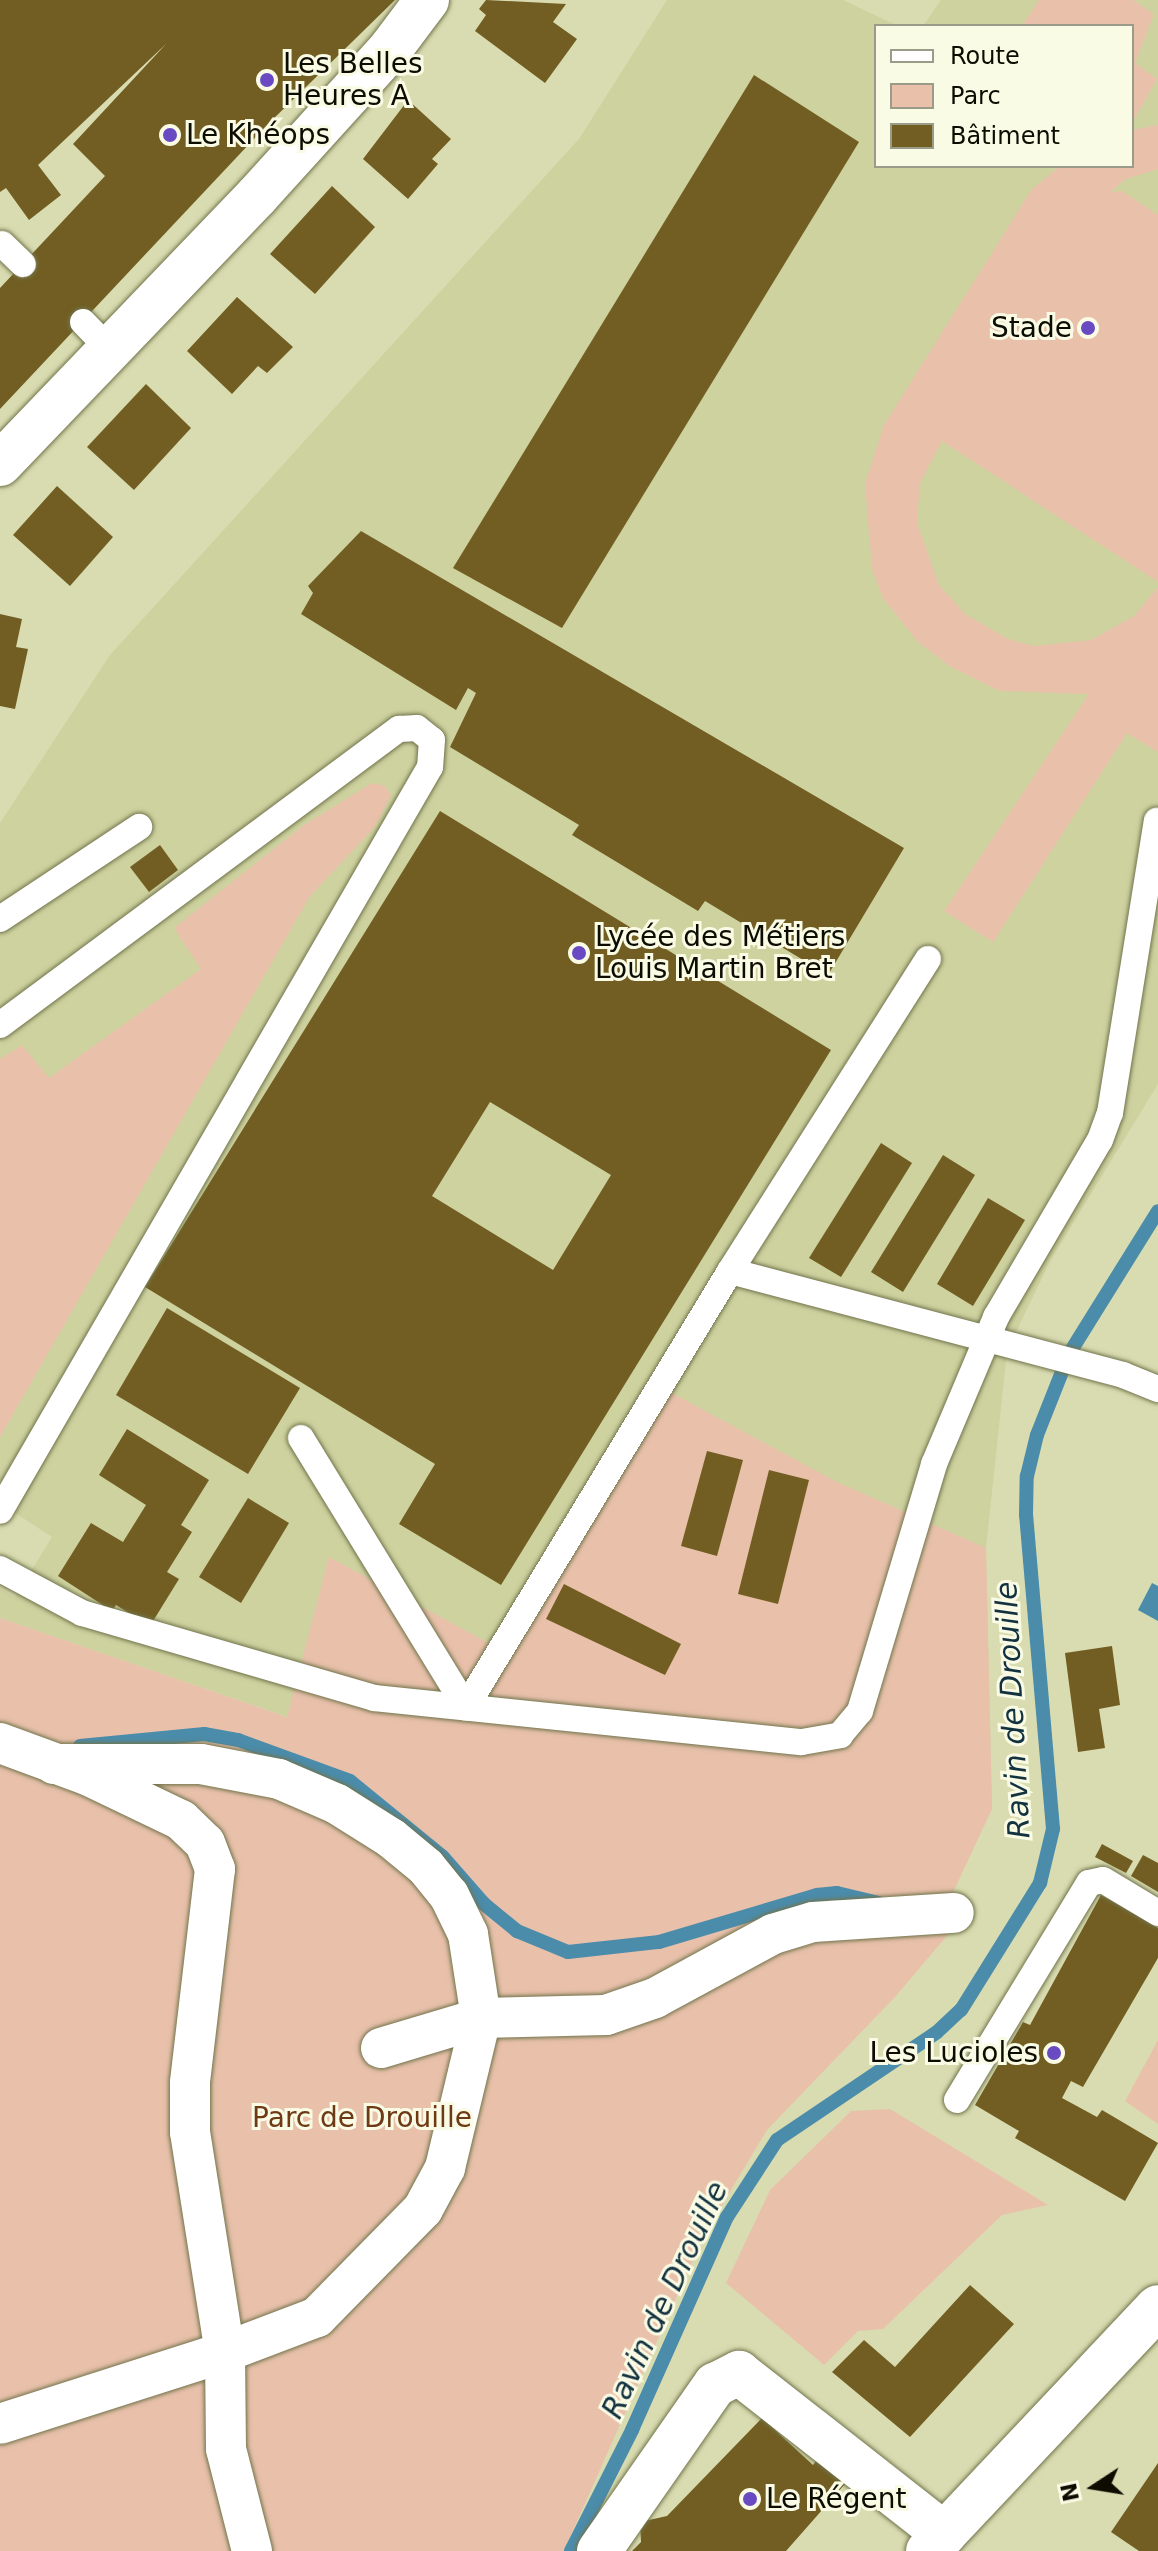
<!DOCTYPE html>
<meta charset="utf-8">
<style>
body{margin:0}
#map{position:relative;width:1158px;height:2551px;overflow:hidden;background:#d9dcb0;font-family:"DejaVu Sans",sans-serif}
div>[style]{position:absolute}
.built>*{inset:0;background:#ced29f}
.green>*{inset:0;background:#e9c1ab}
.water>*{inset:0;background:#4b8cab}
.stream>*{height:14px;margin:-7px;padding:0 7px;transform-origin:7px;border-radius:7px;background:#4b8cab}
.building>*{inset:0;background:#725e22}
.roads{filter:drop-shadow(0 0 2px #72744c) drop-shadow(0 0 2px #72744c)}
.service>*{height:26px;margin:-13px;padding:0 13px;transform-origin:13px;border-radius:13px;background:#fff}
.pedestrian>*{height:40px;margin:-20px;padding:0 20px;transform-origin:20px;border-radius:20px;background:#fff}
.minor>*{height:44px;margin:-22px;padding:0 22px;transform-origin:22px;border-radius:22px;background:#fff}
.secondary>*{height:44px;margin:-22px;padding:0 22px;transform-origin:22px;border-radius:22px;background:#fff}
.dots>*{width:22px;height:22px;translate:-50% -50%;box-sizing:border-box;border:4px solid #fafbe5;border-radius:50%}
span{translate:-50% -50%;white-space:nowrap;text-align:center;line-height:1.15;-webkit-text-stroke:6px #fafbe5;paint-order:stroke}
.poi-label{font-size:28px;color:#0c0c01}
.left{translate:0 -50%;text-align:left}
.right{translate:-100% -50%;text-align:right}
.park-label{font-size:28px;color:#6e3915}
.water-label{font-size:30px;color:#133240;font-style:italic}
.legend{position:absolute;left:874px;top:24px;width:260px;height:144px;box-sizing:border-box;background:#fafbe5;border:2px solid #9b9b8a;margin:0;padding:10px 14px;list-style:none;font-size:24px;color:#0c0c01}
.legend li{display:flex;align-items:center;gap:16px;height:40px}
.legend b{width:40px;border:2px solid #9b9b8a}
.north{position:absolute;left:1054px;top:2447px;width:80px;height:80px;-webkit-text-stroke:6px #fafbe5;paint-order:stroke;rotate:258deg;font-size:22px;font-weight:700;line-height:32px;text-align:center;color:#0c0c01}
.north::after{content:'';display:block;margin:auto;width:28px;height:36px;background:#0c0c01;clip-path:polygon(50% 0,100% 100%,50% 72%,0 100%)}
</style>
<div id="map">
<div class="built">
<div style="clip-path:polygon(667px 0,843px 0,898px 26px,876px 26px,876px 166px,1132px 166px,1132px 26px,923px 26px,941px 0,1158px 0,1158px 1084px,1051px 1259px,1007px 1351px,986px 1548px,992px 1809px,288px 1717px,0 1618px,0 1589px,15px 1597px,52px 1537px,0 1503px,0 823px,110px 655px,579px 139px)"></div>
</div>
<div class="green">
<div style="clip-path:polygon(1039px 0,1133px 0,1154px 14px,1135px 63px,1157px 79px,1132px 123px,1132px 26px,1022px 26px)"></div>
<div style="clip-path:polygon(1158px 125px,1158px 169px,1126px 179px,1110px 192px,1122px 191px,1158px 215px,1158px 582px,942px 441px,920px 483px,917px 523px,939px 585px,965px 614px,1008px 639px,1034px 646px,1091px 640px,1134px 616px,1158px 587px,1158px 752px,1127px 733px,993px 942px,944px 911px,1089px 694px,1000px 691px,951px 667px,918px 642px,883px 598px,872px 569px,865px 484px,884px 425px,1032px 189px,1060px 166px,1132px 166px,1132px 130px)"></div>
<div style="clip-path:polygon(372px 783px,385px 786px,391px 795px,375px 827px,310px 896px,0 1437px,0 1059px,22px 1045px,49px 1078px,201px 969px,174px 928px,304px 825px)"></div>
<div style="clip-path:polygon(659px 1386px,835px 1481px,986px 1548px,992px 1809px,943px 1914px,968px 1911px,895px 1997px,767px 2130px,704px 2235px,564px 2551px,0 2551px,0 1618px,287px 1717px,329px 1557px,498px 1648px)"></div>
<div style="clip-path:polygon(1158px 2040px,1158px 2124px,1125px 2101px)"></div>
<div style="clip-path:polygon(890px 2109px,1048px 2205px,1002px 2215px,883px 2329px,858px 2331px,824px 2365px,726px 2283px,770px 2190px,851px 2111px)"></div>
</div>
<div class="water">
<div style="clip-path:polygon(1152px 1583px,1158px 1586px,1158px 1621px,1138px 1610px)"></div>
</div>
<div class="stream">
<div style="left:80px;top:1746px;width:125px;rotate:-5.5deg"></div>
<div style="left:204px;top:1734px;width:35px;rotate:10deg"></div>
<div style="left:238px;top:1740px;width:119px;rotate:20.1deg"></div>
<div style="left:350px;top:1781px;width:120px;rotate:39.3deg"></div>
<div style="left:443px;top:1857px;width:62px;rotate:48.9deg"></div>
<div style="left:484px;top:1904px;width:43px;rotate:39.3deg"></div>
<div style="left:517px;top:1931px;width:55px;rotate:22.4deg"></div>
<div style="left:568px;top:1952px;width:92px;rotate:-6.3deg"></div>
<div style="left:659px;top:1942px;width:165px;rotate:-16.6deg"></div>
<div style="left:817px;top:1895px;width:20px;rotate:-6deg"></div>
<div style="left:837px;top:1893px;width:43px;rotate:13.4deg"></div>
<div style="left:571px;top:2551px;width:136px;rotate:-63.2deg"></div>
<div style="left:632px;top:2430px;width:233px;rotate:-66deg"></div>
<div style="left:727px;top:2217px;width:92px;rotate:-57deg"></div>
<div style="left:777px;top:2140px;width:193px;rotate:-34deg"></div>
<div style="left:937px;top:2032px;width:33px;rotate:-43deg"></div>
<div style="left:961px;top:2010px;width:150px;rotate:-58.1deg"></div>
<div style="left:1040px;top:1883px;width:56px;rotate:-76.5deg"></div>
<div style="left:1053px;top:1829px;width:315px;rotate:-94.9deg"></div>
<div style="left:1026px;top:1515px;width:39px;rotate:-89deg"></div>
<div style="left:1027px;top:1476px;width:42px;rotate:-76.3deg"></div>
<div style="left:1037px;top:1435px;width:87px;rotate:-68.4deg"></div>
<div style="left:1069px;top:1354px;width:168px;rotate:-58.1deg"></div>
</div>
<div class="building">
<div style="clip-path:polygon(0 0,395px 0,266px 126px,0 409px,0 288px,105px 176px,73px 144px,166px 44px,38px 165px,61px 195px,29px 220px,6px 188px,0 192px)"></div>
<div style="clip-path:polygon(486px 0,566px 4px,553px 22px,577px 39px,545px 83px,475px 31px,486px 15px,479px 9px)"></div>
<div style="clip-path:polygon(754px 75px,859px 142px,562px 628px,453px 568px)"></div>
<div style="clip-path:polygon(408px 100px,451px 139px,432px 159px,438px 164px,408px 199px,363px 159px)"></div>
<div style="clip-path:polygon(332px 186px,375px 227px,315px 294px,270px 254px)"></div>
<div style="clip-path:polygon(237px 297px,293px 347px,267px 373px,258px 366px,232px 394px,187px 351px)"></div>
<div style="clip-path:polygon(146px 384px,191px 428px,134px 490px,87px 447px)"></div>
<div style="clip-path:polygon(57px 486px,113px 537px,70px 586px,13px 535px)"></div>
<div style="clip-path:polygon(361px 531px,904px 848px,828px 975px,705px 901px,698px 911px,572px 835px,579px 825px,450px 747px,476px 693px,468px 688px,456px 710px,301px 614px,313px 593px,308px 586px)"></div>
<div style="clip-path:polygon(0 614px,22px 619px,16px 647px,28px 649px,15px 709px,0 706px)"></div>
<div style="clip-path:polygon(evenodd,440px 811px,831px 1050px,501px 1585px,399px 1524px,435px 1464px,145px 1287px,440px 811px,490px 1102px,611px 1175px,553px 1270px,432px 1196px,490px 1102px)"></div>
<div style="clip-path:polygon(160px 845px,178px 870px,149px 892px,130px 867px)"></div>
<div style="clip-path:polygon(881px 1143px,912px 1163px,841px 1277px,809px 1258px)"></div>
<div style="clip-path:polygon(943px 1155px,975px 1175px,903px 1292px,871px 1272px)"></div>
<div style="clip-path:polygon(988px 1198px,1025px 1220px,973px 1306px,937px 1284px)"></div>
<div style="clip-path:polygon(167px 1308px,300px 1388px,248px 1474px,116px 1395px)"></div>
<div style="clip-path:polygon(127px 1429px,209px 1480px,181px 1525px,192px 1532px,167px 1572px,179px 1579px,150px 1626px,116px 1605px,112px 1611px,58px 1576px,91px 1523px,123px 1542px,146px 1505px,99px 1475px)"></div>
<div style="clip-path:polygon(707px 1451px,743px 1460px,717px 1556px,681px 1546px)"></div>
<div style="clip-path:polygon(769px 1470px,809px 1480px,778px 1604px,738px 1594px)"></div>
<div style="clip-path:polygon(248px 1498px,289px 1523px,241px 1603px,199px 1577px)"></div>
<div style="clip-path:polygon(564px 1584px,681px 1644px,665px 1675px,546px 1619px)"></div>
<div style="clip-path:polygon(1112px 1646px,1120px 1705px,1099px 1709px,1105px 1748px,1078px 1752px,1065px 1653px)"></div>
<div style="clip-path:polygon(1102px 1844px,1133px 1861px,1126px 1873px,1095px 1857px)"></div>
<div style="clip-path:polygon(1143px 1855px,1158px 1863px,1158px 1892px,1131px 1876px)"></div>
<div style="clip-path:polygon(1101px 1895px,1158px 1928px,1158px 1958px,1083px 2087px,1071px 2081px,1062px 2098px,1097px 2117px,1102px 2110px,1158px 2143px,1125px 2201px,1015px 2138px,1019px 2131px,975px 2105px,1023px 2022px,1030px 2025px)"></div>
<div style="clip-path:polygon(970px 2285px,1014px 2324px,910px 2437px,832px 2372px,864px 2340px,895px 2367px)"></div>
<div style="clip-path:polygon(762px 2418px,813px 2465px,816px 2461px,845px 2484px,786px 2551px,632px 2551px,641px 2542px,640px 2522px,667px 2516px)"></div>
<div style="clip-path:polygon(1158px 2463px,1158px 2551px,1139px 2551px,1111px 2532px)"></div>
</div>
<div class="roads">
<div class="service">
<div style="left:2px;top:244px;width:29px;rotate:44deg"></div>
<div style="left:83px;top:322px;width:37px;rotate:46deg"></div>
<div style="left:0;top:919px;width:167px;rotate:-33.5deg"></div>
<div style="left:928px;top:959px;width:370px;rotate:122.4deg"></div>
<div style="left:730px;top:1271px;width:407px;rotate:14.8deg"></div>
<div style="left:1123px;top:1375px;width:38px;rotate:22deg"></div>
<div style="left:0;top:1025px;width:497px;rotate:-36.6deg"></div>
<div style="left:399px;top:729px;width:18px;rotate:-3deg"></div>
<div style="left:417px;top:728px;width:19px;rotate:39deg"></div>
<div style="left:432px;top:740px;width:27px;rotate:94deg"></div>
<div style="left:430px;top:767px;width:859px;rotate:120.03deg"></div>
<div style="left:301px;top:1438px;width:316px;rotate:58.5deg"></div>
<div style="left:466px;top:1707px;width:510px;rotate:-58.8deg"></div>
<div style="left:0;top:1569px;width:93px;rotate:28.2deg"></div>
<div style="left:82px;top:1613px;width:304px;rotate:16.2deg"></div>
<div style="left:374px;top:1698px;width:430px;rotate:5.9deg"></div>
<div style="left:802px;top:1742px;width:39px;rotate:-10deg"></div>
<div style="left:840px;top:1735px;width:31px;rotate:-50deg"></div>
<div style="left:860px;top:1711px;width:258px;rotate:-73.3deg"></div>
<div style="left:934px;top:1464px;width:160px;rotate:-67.1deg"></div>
<div style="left:996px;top:1317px;width:205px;rotate:-59.6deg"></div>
<div style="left:1100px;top:1140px;width:29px;rotate:-70deg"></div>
<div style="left:1110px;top:1113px;width:296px;rotate:-80.9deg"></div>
<div style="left:957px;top:2100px;width:254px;rotate:-58.7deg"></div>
<div style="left:1089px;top:1883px;width:14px;rotate:-12deg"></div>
<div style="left:1103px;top:1880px;width:64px;rotate:31deg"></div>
</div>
<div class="pedestrian">
<div style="left:0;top:1743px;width:93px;rotate:20.2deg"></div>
<div style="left:87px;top:1775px;width:104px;rotate:25.6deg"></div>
<div style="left:181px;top:1820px;width:33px;rotate:44deg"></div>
<div style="left:205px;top:1843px;width:28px;rotate:69deg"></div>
<div style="left:215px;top:1869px;width:215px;rotate:96.7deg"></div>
<div style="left:190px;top:2083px;width:49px;rotate:90deg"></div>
<div style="left:190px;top:2132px;width:223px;rotate:81deg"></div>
<div style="left:225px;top:2352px;width:236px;rotate:162.3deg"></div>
<div style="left:54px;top:1764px;width:147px"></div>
<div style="left:201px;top:1764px;width:79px;rotate:10.9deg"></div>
<div style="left:279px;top:1779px;width:63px;rotate:23.3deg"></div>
<div style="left:337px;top:1804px;width:64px;rotate:32.2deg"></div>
<div style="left:391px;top:1838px;width:45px;rotate:39.6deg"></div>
<div style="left:426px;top:1867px;width:36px;rotate:51deg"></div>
<div style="left:449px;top:1895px;width:43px;rotate:64deg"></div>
<div style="left:468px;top:1934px;width:85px;rotate:81.2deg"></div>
<div style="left:481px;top:2018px;width:125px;rotate:-1.4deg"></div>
<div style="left:606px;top:2015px;width:52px;rotate:-19.1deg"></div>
<div style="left:655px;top:1998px;width:134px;rotate:-28.5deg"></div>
<div style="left:773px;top:1934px;width:42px;rotate:-16.7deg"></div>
<div style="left:813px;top:1922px;width:141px;rotate:-3.7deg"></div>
<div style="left:381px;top:2048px;width:104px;rotate:-16.7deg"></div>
<div style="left:252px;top:2551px;width:105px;rotate:-104.3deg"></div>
<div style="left:226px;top:2449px;width:97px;rotate:-90.6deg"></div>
<div style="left:225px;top:2352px;width:98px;rotate:-20.8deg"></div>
<div style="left:317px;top:2317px;width:151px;rotate:-45.5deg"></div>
<div style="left:423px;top:2209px;width:47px;rotate:-61.8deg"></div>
<div style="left:445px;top:2168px;width:154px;rotate:-76.5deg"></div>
</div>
<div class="minor">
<div style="left:0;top:464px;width:371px;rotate:-46.2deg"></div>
<div style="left:257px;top:196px;width:200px;rotate:-47.8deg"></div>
<div style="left:391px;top:48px;width:60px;rotate:-53.1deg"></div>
<div style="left:599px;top:2551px;width:203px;rotate:-55.1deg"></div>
<div style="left:715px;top:2385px;width:27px;rotate:-27deg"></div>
<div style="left:739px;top:2373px;width:261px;rotate:38.1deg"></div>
</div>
<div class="secondary">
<div style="left:928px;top:2551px;width:335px;rotate:-46.7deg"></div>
</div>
</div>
<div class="dots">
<div style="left:267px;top:80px;background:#6a4ac3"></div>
<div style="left:170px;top:135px;background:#6a4ac3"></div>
<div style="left:1088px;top:328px;background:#6a4ac3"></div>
<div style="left:579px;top:953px;background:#6a4ac3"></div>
<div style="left:1054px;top:2053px;background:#6a4ac3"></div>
<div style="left:750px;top:2499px;background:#6a4ac3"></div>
</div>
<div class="poi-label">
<span class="left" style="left:283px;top:80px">Les Belles<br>Heures A</span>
<span class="left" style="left:186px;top:135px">Le Khéops</span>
<span class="right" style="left:1072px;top:328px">Stade</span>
<span class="left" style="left:595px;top:953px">Lycée des Métiers<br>Louis Martin Bret</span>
<span class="right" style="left:1038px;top:2053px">Les Lucioles</span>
<span class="left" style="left:766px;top:2499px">Le Régent</span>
</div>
<div class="park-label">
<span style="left:362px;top:2118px">Parc de Drouille</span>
</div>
<div class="water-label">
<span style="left:1013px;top:1710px;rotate:-93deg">Ravin de Drouille</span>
<span style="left:665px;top:2300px;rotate:-65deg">Ravin de Drouille</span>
</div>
<ul class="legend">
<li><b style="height:10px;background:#fff"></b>Route</li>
<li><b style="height:22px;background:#e9c1ab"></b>Parc</li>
<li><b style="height:22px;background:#725e22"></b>Bâtiment</li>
</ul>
<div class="north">N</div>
</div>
